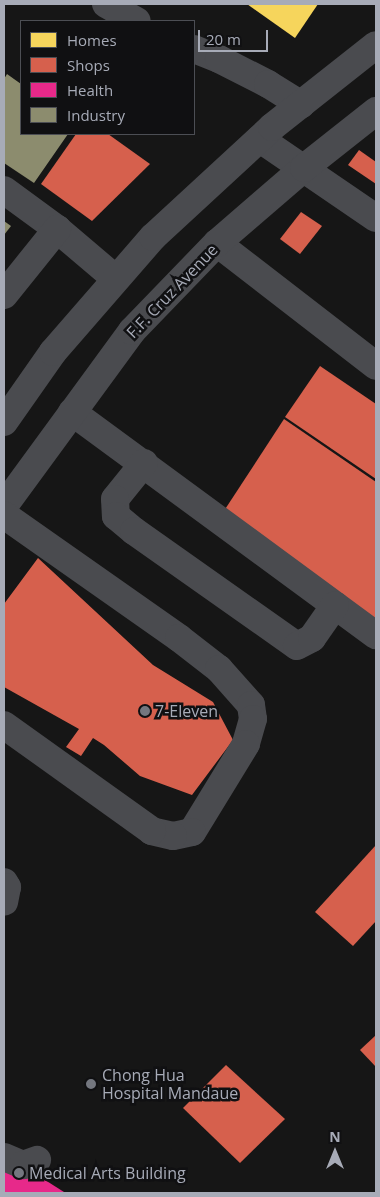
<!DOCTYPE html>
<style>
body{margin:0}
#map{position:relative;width:380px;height:1197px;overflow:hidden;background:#161616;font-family:"Open Sans",sans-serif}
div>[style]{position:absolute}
.homes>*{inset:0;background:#f6d55c}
.shops>*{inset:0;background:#d6604d}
.health>*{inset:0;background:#e7298a}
.industry>*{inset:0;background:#8c8c6e}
.minor>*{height:28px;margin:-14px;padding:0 14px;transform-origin:14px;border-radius:14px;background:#4a4b4f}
.dots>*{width:14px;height:14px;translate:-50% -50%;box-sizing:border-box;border:2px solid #101012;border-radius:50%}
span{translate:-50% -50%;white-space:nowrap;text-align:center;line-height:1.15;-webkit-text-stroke:5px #101012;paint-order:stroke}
.street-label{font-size:16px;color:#a7abb7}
.poi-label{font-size:16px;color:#a7abb7}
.left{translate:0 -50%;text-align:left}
.frame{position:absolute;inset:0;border:5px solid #a7abb7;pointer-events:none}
.legend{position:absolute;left:20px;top:20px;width:175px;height:115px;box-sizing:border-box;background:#101012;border:1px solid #4c4e54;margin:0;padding:6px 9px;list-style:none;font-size:15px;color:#a7abb7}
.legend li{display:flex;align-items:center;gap:10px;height:25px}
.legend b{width:25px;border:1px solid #4c4e54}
.north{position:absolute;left:310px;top:1127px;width:50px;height:50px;-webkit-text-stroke:4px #101012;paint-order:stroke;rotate:0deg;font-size:14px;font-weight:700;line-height:20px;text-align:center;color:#a7abb7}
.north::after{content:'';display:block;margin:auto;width:18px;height:22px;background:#a7abb7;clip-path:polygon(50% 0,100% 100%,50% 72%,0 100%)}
.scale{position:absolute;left:198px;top:30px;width:70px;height:22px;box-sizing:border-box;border:2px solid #a7abb7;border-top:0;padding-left:6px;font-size:15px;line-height:18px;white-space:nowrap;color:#a7abb7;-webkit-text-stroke:4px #101012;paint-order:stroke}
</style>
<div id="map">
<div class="homes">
<div style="clip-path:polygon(247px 4px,318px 4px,295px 38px)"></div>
</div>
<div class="shops">
<div style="clip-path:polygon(76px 134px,108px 134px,150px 164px,92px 221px,41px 184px)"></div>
<div style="clip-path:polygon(359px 150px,376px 162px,376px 184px,348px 165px)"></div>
<div style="clip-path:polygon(301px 212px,322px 226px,300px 254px,280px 239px)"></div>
<div style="clip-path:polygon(320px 366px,376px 404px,376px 479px,285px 417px)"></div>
<div style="clip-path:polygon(284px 419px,376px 482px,376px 631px,220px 517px)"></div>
<div style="clip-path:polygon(38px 558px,153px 665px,213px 702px,233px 740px,192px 795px,140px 776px,104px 745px,93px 738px,81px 756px,66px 747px,79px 729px,4px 687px,4px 604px)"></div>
<div style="clip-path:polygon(376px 845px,376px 921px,353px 946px,315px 912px)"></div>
<div style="clip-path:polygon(376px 1035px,376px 1067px,360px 1050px)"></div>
<div style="clip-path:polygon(226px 1065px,285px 1119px,240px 1163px,183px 1108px)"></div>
</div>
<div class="health">
<div style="clip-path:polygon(4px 1154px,64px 1192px,63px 1193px,4px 1193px)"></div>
</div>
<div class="industry">
<div style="clip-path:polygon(7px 74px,21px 84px,21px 134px,68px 134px,34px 183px,4px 163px,4px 79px)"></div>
<div style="clip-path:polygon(4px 221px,11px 226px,4px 235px)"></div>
</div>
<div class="minor">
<div style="left:106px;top:4px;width:35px;rotate:29deg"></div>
<div style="left:194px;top:49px;width:27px;rotate:22deg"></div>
<div style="left:219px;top:59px;width:55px;rotate:27deg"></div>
<div style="left:268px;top:84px;width:39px;rotate:32deg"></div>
<div style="left:260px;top:139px;width:140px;rotate:34.3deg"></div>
<div style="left:4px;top:190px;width:66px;rotate:36.3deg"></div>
<div style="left:57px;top:229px;width:77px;rotate:40.3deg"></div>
<div style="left:217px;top:243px;width:201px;rotate:37.7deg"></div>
<div style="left:4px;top:295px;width:85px;rotate:-51.2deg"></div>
<div style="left:72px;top:412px;width:377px;rotate:36.3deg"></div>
<div style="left:4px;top:422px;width:85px;rotate:-55deg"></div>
<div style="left:53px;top:352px;width:152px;rotate:-49deg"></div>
<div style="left:153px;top:237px;width:162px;rotate:-42.7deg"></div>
<div style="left:272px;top:127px;width:132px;rotate:-38.3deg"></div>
<div style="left:144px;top:463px;width:46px;rotate:128.9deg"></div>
<div style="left:115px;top:499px;width:17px;rotate:87deg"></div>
<div style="left:116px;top:516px;width:23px;rotate:40deg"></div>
<div style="left:134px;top:531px;width:199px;rotate:35.2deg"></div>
<div style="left:297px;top:646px;width:17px;rotate:-28deg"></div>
<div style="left:312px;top:638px;width:40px;rotate:-55.1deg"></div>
<div style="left:4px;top:506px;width:217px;rotate:-53.8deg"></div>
<div style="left:132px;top:331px;width:122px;rotate:-46deg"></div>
<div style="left:217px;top:243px;width:115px;rotate:-40.8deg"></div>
<div style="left:304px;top:168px;width:92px;rotate:-38.4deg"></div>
<div style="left:4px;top:515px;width:214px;rotate:35.1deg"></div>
<div style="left:179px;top:638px;width:51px;rotate:37.8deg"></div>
<div style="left:219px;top:669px;width:48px;rotate:48.4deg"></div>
<div style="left:251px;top:705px;width:14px;rotate:82deg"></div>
<div style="left:253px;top:719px;width:26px;rotate:106deg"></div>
<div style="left:246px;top:744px;width:103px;rotate:121.5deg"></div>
<div style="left:192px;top:832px;width:19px;rotate:168deg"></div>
<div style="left:173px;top:836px;width:22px;rotate:-167deg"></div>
<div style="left:152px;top:831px;width:182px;rotate:-144.4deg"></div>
<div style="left:4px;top:882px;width:6px;rotate:59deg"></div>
<div style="left:7px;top:887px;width:15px;rotate:101deg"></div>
<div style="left:4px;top:1157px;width:21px;rotate:23deg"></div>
<div style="left:23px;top:1165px;width:15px;rotate:-20deg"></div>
</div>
<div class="dots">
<div style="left:145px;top:711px;background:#74777f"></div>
<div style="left:91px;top:1084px;background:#74777f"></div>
<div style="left:19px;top:1173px;background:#74777f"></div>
</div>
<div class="street-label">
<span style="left:172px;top:291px;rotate:-46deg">F.F. Cruz Avenue</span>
</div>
<div class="poi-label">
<span class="left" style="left:155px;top:711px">7-Eleven</span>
<span class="left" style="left:102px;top:1084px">Chong Hua<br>Hospital Mandaue</span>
<span class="left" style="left:29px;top:1173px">Medical Arts Building</span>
</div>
<div class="frame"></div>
<ul class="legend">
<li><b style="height:14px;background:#f6d55c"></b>Homes</li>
<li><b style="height:14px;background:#d6604d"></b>Shops</li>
<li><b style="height:14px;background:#e7298a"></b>Health</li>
<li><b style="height:14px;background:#8c8c6e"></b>Industry</li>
</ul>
<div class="north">N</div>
<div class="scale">20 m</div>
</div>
